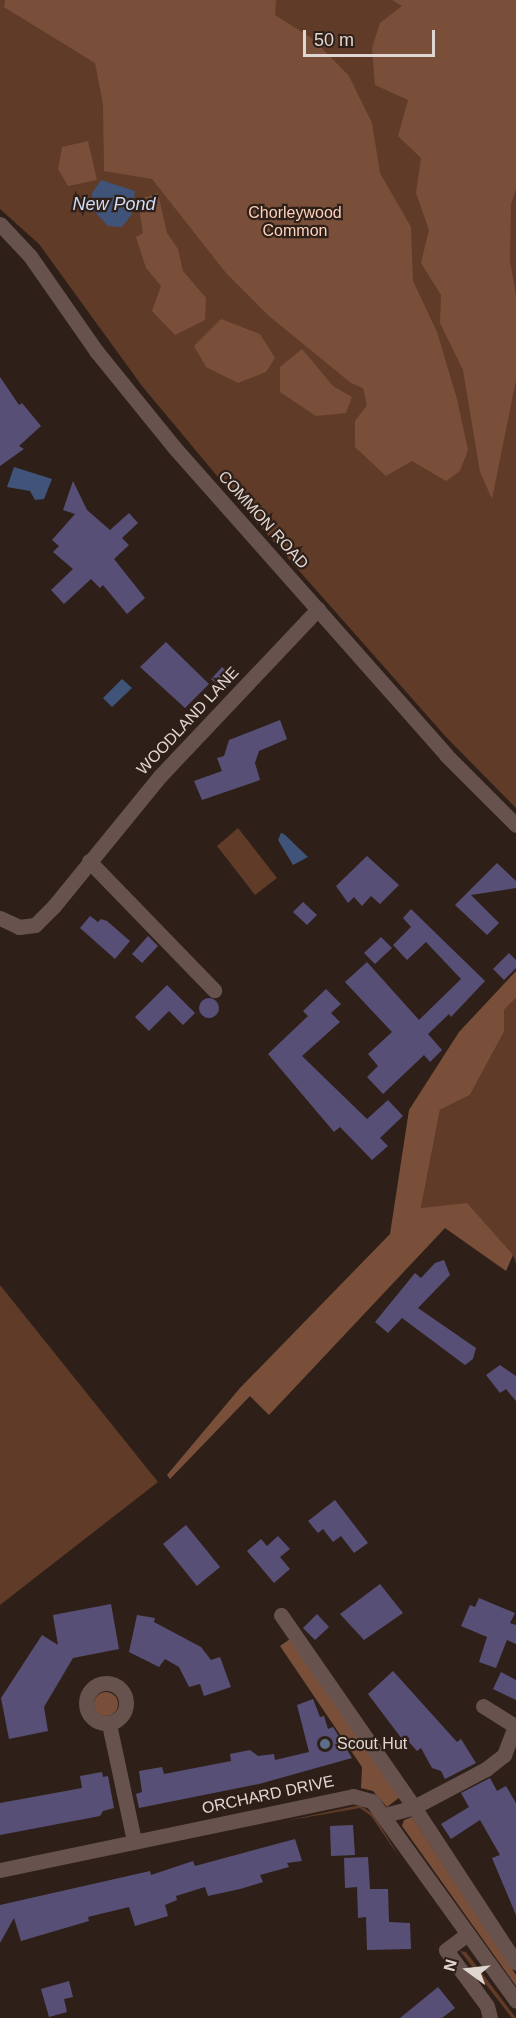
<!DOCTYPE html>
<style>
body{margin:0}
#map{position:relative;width:516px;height:2018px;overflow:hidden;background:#2e2018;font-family:Helvetica,sans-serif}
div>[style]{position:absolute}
.green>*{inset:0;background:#603b28}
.forest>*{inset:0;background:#794f3a}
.round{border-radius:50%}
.water>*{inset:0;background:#3f5478}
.building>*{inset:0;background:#584f77}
.minor>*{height:15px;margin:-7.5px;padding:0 7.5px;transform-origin:7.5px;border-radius:7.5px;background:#67524d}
.minor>.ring{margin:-7.5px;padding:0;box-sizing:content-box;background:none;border:15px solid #67524d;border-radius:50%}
.dots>*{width:16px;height:16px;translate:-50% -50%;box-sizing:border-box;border:3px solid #2e2018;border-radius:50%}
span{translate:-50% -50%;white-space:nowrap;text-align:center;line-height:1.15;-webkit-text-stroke:4.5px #2e2018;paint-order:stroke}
.park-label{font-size:16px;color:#fdd1bc}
.street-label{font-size:16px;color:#e0d6d1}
.poi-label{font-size:16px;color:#e0d6d1}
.left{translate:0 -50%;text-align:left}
.water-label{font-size:18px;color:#cedcf6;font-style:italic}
.north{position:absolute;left:438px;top:1940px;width:60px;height:60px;-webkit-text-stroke:4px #2e2018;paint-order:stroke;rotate:285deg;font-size:16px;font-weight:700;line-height:24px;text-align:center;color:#e0d6d1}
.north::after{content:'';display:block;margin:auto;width:21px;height:27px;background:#e0d6d1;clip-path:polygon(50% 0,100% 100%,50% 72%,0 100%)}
.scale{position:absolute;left:303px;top:30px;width:132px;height:27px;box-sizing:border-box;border:3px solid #e0d6d1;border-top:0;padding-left:8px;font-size:18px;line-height:21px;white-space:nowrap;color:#e0d6d1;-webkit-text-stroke:4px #2e2018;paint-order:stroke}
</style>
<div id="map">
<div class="green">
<div style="clip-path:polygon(0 0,516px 0,516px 808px,447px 738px,248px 513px,142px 386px,39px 244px,0 209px)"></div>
<div style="clip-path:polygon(238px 828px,277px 878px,255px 895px,217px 846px)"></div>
<div style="clip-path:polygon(516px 998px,516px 1263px,513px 1255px,421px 1208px,440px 1110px,470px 1095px,504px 1032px,504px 1010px)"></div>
<div style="clip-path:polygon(0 1285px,158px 1482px,0 1605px)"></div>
<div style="clip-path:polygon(360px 1805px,373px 1814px,400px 1858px,371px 1816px,360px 1808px,285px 1821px)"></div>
<div style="clip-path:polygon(460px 1951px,466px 1952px,516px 2018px,512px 2018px)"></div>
</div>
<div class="forest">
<div style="clip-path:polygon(5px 0,276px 0,275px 15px,313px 39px,349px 76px,372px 123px,380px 173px,411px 227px,413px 281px,437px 332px,457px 399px,468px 450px,460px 471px,446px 481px,412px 461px,386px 476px,355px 447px,355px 421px,367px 405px,363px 388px,351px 383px,269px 316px,226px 273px,152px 179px,104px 171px,103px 104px,95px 63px,4px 7px)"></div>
<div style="clip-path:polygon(392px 0,516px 0,516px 189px,511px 204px,510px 261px,516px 295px,516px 380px,492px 499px,480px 472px,463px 370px,440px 323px,441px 295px,421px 263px,429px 230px,416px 193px,421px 158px,398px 136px,408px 100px,375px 85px,372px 48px,380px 23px,402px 6px)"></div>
<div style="clip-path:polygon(88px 141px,97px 180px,68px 186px,58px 169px,62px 147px)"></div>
<div style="clip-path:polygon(158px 193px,167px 233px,178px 249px,183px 271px,206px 298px,205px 320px,175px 335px,152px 311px,161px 286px,146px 268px,136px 237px,143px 233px,138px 200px)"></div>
<div style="clip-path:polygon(221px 319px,260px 334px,275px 358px,266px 372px,238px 383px,206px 367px,194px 346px)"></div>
<div style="clip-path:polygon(302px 349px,333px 386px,352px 397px,346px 413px,316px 416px,280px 392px,280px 367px)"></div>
<div style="clip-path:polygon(516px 971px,516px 998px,504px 1010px,504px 1032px,470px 1095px,440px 1110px,421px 1208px,467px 1203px,513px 1255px,506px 1271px,445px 1228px,269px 1415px,250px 1396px,170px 1479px,167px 1475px,240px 1388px,390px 1234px,409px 1110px,459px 1032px)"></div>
<div style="clip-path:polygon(290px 1639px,400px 1797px,387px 1807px,373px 1791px,361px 1788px,362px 1767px,280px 1646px)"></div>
<div class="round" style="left:94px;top:1692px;width:24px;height:24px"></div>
<div style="clip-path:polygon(412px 1817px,516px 1975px,516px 1986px,402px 1826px,404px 1820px)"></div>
</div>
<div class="water">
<div style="clip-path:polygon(101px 180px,135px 191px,132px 214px,122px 227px,108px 226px,93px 210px,92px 193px)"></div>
<div style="clip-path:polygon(14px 467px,52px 479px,44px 499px,35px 500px,30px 491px,7px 487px)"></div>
<div style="clip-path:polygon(122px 679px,132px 688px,112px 707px,103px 698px)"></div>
<div style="clip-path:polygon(281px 833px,284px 834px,308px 857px,293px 865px,278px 840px)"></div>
</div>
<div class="building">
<div style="clip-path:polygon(0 377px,19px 405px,22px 403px,41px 426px,19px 446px,24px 449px,0 466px)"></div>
<div style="clip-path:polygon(73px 481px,87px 510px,110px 530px,129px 513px,138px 523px,122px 538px,129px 545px,114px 559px,145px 598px,127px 614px,103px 585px,100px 588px,91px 579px,64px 604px,51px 590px,73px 569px,53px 552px,59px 546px,52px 540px,75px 514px,63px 510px)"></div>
<div style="clip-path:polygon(166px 642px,209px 684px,185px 708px,140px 667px)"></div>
<div style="clip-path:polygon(222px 667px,235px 678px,224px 691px,211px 679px)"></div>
<div style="clip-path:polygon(280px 720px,287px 739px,259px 751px,255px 763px,260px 780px,202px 800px,194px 781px,222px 771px,217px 758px,224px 756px,229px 740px)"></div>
<div style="clip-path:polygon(367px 856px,399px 885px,380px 904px,371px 896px,362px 906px,354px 897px,348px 903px,336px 886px)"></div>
<div style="clip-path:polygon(497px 863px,516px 881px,516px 888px,471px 895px,499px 923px,487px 935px,455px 905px)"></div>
<div style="clip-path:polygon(303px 902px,317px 915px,307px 925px,293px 912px)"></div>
<div style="clip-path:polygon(411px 909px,485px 981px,451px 1017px,449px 1014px,428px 1034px,442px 1050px,430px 1062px,424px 1055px,383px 1094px,367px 1077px,378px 1066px,368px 1054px,392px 1032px,345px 982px,367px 962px,419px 1020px,461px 979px,426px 942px,407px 960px,393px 945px,411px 927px,403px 918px)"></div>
<div style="clip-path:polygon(90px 916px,98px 922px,101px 919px,107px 921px,130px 941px,115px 959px,80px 928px)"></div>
<div style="clip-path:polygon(148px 936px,158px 946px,142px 963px,132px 954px)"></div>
<div style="clip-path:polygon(381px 937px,392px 948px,375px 964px,364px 953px)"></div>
<div style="clip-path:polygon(509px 953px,516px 960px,516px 968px,504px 980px,493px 969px)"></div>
<div style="clip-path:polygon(167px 985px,195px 1013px,183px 1025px,169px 1011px,149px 1031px,135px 1017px)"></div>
<div style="clip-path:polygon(326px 989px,341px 1004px,331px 1013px,340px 1022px,302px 1056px,367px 1119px,388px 1100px,403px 1116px,380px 1138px,388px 1146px,372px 1160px,340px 1127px,334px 1132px,268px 1054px,308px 1016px,303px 1011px)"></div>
<div class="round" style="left:199px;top:998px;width:20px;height:20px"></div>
<div style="clip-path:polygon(444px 1260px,450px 1275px,418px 1308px,476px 1348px,473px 1359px,465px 1365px,402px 1318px,388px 1333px,375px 1322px,415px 1273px,421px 1278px,435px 1263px)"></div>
<div style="clip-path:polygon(500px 1365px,516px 1376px,516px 1401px,506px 1389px,500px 1393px,486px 1375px)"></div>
<div style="clip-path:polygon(335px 1500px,368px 1543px,354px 1553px,341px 1536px,333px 1542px,323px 1529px,318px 1533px,308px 1521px)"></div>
<div style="clip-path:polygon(186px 1525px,220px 1567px,197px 1586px,163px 1544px)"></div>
<div style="clip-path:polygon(278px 1536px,290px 1549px,280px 1557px,290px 1569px,274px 1583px,247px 1551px,261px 1539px,267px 1546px)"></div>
<div style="clip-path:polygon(380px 1584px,403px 1613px,364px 1640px,340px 1614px)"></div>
<div style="clip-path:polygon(479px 1598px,515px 1613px,510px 1623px,516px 1625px,516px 1644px,507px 1640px,496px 1668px,479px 1662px,487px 1637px,461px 1626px,470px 1605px,475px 1607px)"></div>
<div style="clip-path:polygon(111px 1604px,119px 1649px,73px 1658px,44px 1707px,48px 1731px,9px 1739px,1px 1698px,42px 1635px,58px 1645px,53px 1615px)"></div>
<div style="clip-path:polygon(317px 1614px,329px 1627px,315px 1640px,303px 1628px)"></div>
<div style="clip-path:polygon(137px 1615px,155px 1618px,154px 1622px,201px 1647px,211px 1660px,220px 1657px,231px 1687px,204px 1696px,200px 1684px,189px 1687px,179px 1667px,165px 1659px,159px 1667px,129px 1652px)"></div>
<div style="clip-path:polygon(393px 1671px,457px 1742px,461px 1739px,476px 1763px,445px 1779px,441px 1771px,432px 1768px,421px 1748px,417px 1751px,408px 1741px,405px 1743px,368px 1694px)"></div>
<div style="clip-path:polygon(501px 1672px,516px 1680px,516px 1700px,493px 1689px)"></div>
<div style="clip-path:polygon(313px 1699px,320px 1717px,324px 1716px,328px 1729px,333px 1727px,352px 1758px,259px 1784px,139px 1808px,136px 1794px,142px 1792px,139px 1771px,162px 1767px,164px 1774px,231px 1761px,230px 1754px,250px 1750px,258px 1756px,274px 1754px,275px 1760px,309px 1752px,297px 1705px)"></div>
<div style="clip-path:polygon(102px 1772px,103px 1777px,108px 1776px,114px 1808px,103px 1811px,100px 1816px,0 1835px,0 1803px,82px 1788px,80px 1776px)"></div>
<div style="clip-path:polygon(490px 1778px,497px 1791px,506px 1786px,516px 1803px,516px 1915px,492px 1858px,500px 1855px,480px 1820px,451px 1839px,441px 1824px,469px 1807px,461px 1793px)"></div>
<div style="clip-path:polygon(353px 1825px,355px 1855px,331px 1856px,330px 1826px)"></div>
<div style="clip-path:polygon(295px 1839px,302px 1861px,287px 1863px,289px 1867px,260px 1875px,263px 1882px,240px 1889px,208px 1896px,205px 1887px,176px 1896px,177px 1900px,165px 1905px,168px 1916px,135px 1926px,129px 1907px,88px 1917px,89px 1921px,21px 1941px,14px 1918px,0 1943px,0 1905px,150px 1871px,151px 1875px,193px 1861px,195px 1866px)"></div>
<div style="clip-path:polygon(368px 1857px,370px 1889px,388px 1889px,389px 1922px,410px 1923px,411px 1949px,367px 1950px,366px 1917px,358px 1918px,357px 1887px,345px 1888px,344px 1858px)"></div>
<div style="clip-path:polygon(69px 1981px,73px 1997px,64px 1999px,67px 2012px,49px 2017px,41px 1989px)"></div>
<div style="clip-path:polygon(438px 1987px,455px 2008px,442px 2018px,400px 2018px)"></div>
</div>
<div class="minor">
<div style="left:0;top:224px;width:44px;rotate:46.8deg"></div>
<div style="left:30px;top:256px;width:117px;rotate:55.1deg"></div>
<div style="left:97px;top:352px;width:121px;rotate:51deg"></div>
<div style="left:173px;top:446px;width:412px;rotate:48.5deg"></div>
<div style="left:446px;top:755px;width:99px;rotate:45deg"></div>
<div style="left:89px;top:861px;width:180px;rotate:45.9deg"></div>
<div style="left:0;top:918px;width:21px;rotate:25deg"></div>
<div style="left:19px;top:927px;width:16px;rotate:-7deg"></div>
<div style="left:35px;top:925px;width:27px;rotate:-45deg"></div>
<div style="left:54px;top:906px;width:168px;rotate:-50.8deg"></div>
<div style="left:160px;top:776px;width:230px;rotate:-46.6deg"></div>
<div style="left:281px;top:1615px;width:234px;rotate:55.3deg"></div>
<div style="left:414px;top:1807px;width:186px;rotate:56.8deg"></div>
<div class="ring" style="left:86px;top:1683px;width:25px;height:25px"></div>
<div style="left:483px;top:1706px;width:39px;rotate:32deg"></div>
<div style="left:109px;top:1724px;width:120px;rotate:77.9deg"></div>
<div style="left:385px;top:1815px;width:30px;rotate:-15deg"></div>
<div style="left:414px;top:1807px;width:81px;rotate:-27.8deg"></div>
<div style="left:486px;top:1769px;width:23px;rotate:-38deg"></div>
<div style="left:504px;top:1755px;width:31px;rotate:-69deg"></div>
<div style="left:0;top:1870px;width:361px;rotate:-11.8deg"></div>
<div style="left:353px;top:1796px;width:20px;rotate:15deg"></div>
<div style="left:372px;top:1801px;width:246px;rotate:54.2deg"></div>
<div style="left:466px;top:1935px;width:25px;rotate:143deg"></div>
<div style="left:446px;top:1950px;width:69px;rotate:53.8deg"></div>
<div style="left:487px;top:2006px;width:12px;rotate:76deg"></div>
</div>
<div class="dots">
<div style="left:325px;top:1744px;background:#5c6f8a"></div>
</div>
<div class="park-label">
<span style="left:295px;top:222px">Chorleywood<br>Common</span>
</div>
<div class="street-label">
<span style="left:263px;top:520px;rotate:48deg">COMMON ROAD</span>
<span style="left:188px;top:721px;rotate:-47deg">WOODLAND LANE</span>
<span style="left:268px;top:1795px;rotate:-12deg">ORCHARD DRIVE</span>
</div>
<div class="poi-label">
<span class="left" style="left:337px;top:1744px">Scout Hut</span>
</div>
<div class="water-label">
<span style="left:114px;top:204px">New Pond</span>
</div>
<div class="north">N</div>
<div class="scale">50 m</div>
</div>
